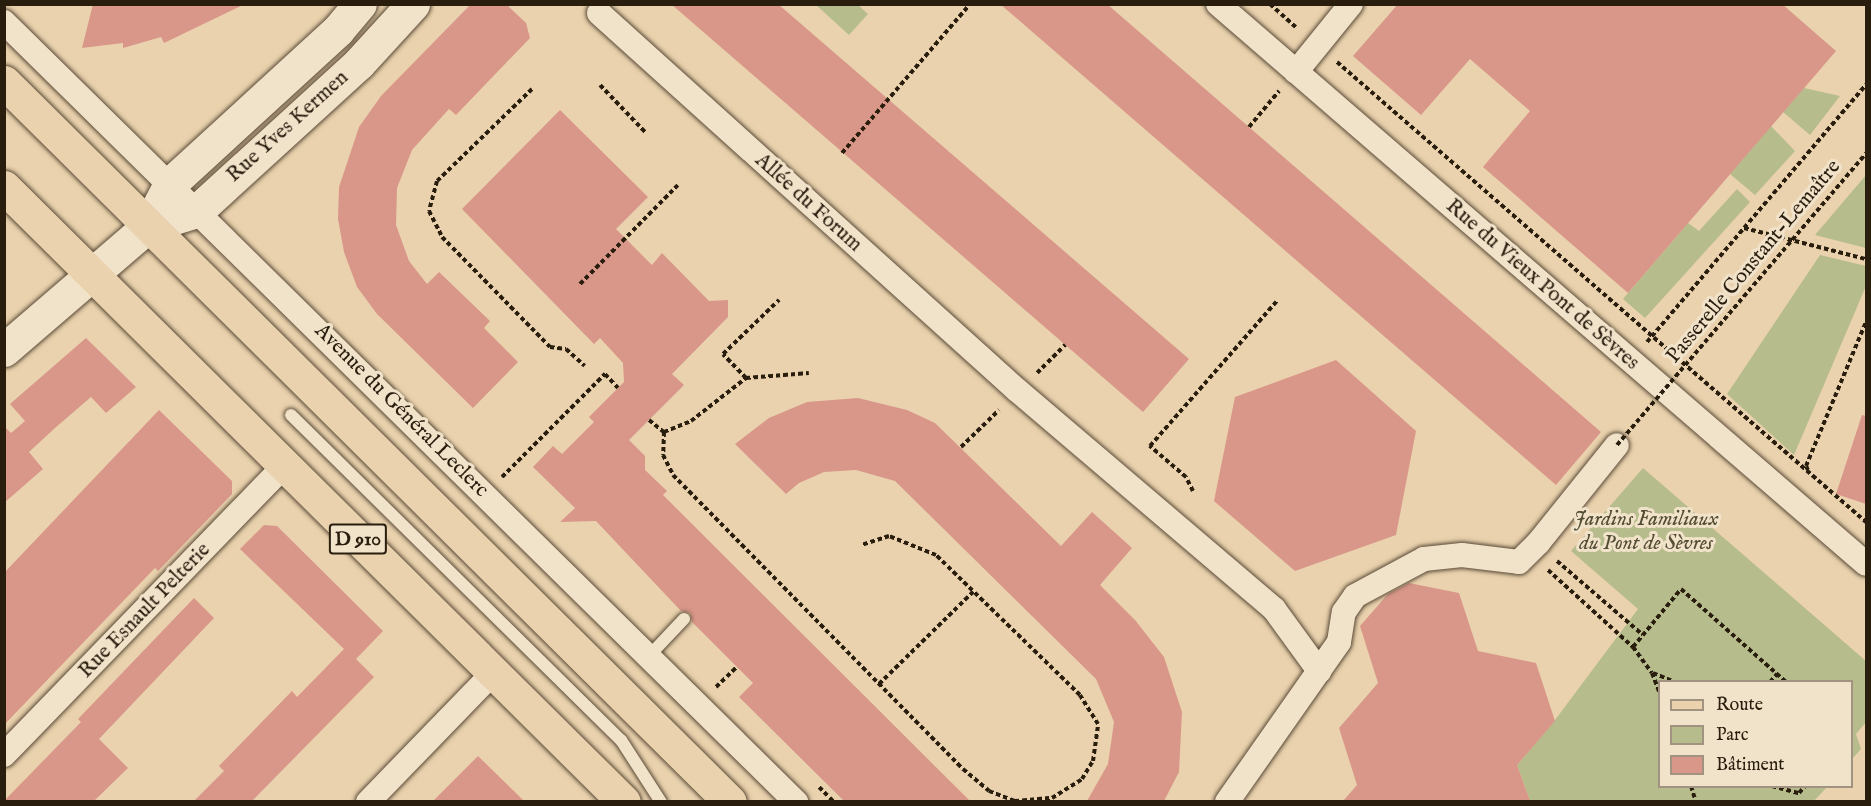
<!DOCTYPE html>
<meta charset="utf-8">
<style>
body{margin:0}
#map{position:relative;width:1871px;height:806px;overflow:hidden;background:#ead2ae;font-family:"IM FELL English",serif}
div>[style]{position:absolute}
.green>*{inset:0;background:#b6bc8b}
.building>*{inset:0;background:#d99789}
.path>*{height:4px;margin-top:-2px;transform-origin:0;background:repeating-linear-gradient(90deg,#291d0e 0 4.5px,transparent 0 7.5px)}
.roads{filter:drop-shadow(0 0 2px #594a36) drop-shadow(0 0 2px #594a36)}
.lane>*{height:12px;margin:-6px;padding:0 6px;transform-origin:6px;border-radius:6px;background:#f1e2ca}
.street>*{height:24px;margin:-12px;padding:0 12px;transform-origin:12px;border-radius:12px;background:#f1e2ca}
.secondary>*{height:33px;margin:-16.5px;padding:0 16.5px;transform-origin:16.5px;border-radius:16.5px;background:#f1e2ca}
.primary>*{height:33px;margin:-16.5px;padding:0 16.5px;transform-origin:16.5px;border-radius:16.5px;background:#ead2ae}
.path-bridge>*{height:4px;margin-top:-2px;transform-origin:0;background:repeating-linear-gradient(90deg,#291d0e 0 4.5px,transparent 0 7.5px)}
span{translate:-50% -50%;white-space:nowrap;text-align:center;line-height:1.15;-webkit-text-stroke:6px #f1e2ca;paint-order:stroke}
.shield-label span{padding:2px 4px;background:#f1e2ca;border:2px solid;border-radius:4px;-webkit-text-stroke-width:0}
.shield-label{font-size:20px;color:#291d0e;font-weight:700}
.street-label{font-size:21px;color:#291d0e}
.park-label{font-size:21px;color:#534d34;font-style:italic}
.frame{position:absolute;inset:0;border:6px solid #291d0e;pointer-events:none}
.legend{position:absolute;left:1658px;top:680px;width:195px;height:108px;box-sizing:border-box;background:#f1e2ca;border:2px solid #a1937f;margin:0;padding:8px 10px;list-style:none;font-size:18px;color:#291d0e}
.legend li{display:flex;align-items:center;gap:12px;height:30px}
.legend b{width:30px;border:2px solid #a1937f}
</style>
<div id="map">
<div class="green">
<div style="clip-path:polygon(816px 5px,858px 5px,868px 14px,849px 35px)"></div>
<div style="clip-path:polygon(1804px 88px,1840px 96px,1810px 135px,1783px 112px)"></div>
<div style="clip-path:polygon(1771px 126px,1795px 151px,1755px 195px,1730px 174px)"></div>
<div style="clip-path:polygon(1866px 175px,1866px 248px,1815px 235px)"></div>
<div style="clip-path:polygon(1737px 189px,1750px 202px,1645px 318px,1623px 299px,1688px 223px,1699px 231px)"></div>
<div style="clip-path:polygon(1820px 255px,1866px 266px,1866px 286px,1794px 455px,1727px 394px)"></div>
<div style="clip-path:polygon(1643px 468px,1866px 661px,1866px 722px,1856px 734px,1861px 749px,1852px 759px,1852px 682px,1660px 682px,1660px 786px,1827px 787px,1814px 801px,1530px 801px,1517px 765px,1555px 720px,1638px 609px,1571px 551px)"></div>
</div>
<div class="building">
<div style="clip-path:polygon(93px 4px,245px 4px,164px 43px,161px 37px,123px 48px,123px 43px,82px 48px)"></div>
<div style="clip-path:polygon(471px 4px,506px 4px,526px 23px,530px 38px,456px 115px,449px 109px,412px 150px,397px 188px,396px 225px,409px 261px,427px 284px,439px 272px,490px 321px,484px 328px,518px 362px,473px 408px,377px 314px,357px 287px,344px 252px,338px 219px,339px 187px,359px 127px,381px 96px)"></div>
<div style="clip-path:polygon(671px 4px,778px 4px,1189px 359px,1143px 412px)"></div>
<div style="clip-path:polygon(1000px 4px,1107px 4px,1601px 432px,1556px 485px)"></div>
<div style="clip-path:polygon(1398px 4px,1782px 4px,1836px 51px,1628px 293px,1483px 167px,1530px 111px,1470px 59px,1421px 115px,1353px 56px)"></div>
<div style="clip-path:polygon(560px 110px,648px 197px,616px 229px,652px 265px,662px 253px,709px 301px,728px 300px,728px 317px,672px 374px,684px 385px,629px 440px,645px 456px,645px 470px,667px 491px,663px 495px,970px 801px,844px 801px,739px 697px,753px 683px,692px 622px,690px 613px,681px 611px,596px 521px,560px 522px,575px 508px,533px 467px,553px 446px,562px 454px,594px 422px,589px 417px,624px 382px,623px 363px,600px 338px,594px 344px,462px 209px)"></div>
<div style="clip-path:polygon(86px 338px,136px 387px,106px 413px,91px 397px,55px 428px,29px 452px,43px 469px,4px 503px,4px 426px,11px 433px,25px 421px,10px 404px)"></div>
<div style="clip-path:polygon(1336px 360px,1416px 431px,1396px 535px,1295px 571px,1214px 501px,1235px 397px)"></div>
<div style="clip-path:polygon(858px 398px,907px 410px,935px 423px,1061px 546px,1092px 512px,1132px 548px,1100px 585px,1135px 620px,1164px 657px,1182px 712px,1179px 772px,1164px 801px,1087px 801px,1108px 764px,1114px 722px,1096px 679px,895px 481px,856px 470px,824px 472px,799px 483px,786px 494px,735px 444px,769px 418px,807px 402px)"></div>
<div style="clip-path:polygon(159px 410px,232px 481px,232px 494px,158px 571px,155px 568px,4px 725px,4px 573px)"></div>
<div style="clip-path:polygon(1862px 415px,1866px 416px,1866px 504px,1836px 494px)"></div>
<div style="clip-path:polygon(264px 525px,277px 526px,383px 631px,356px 659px,374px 677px,252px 801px,194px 801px,224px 771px,219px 766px,292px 691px,297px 697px,344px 649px,240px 549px)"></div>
<div style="clip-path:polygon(1409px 583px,1459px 593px,1478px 651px,1536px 663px,1555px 721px,1517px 765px,1530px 801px,1343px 801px,1357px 785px,1339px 728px,1378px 683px,1360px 626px,1388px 594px)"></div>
<div style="clip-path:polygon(194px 598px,214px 618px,99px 739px,128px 768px,94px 801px,4px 801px,81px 722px,78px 719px)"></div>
<div style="clip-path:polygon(478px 756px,524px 801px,433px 801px)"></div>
</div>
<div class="path">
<div style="left:1270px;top:4px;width:36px;rotate:42deg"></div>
<div style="left:1337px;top:62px;width:701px;rotate:41.01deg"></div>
<div style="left:600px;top:85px;width:66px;rotate:46.2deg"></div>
<div style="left:532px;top:89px;width:132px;rotate:135.9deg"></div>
<div style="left:437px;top:181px;width:31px;rotate:105deg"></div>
<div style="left:429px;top:211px;width:29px;rotate:63deg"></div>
<div style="left:442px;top:237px;width:154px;rotate:45.5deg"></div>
<div style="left:550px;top:347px;width:16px;rotate:7deg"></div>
<div style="left:566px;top:349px;width:25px;rotate:42deg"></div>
<div style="left:1249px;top:127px;width:47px;rotate:-50.2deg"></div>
<div style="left:842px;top:153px;width:196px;rotate:-49.3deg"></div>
<div style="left:1744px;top:228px;width:126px;rotate:14.3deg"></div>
<div style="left:580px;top:284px;width:139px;rotate:-45.3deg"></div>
<div style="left:1647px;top:342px;width:338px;rotate:-49.6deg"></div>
<div style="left:1037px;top:373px;width:40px;rotate:-45deg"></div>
<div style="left:746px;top:378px;width:33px;rotate:-134deg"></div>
<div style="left:723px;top:354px;width:78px;rotate:-44deg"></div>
<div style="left:649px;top:420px;width:19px;rotate:39deg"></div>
<div style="left:664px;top:432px;width:23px;rotate:92deg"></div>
<div style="left:663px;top:455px;width:22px;rotate:63deg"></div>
<div style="left:673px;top:475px;width:413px;rotate:45.4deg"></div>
<div style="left:963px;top:769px;width:34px;rotate:40deg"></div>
<div style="left:989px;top:791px;width:28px;rotate:21deg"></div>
<div style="left:1015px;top:801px;width:37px;rotate:-5deg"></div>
<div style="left:1052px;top:798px;width:36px;rotate:-32deg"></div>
<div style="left:1082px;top:779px;width:21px;rotate:-59deg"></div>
<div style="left:1093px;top:761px;width:37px;rotate:-82deg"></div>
<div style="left:1098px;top:724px;width:34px;rotate:-122deg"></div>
<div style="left:1080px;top:695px;width:201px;rotate:-135.8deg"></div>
<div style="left:936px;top:555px;width:51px;rotate:-158deg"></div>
<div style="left:889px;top:536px;width:28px;rotate:162deg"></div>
<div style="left:664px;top:432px;width:29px;rotate:-22deg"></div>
<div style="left:691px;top:421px;width:70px;rotate:-38deg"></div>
<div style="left:746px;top:378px;width:63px;rotate:-4.5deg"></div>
<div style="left:961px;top:447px;width:53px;rotate:-44.2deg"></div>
<div style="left:1808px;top:470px;width:4px;rotate:-117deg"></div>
<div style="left:1806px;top:466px;width:156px;rotate:-67.4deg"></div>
<div style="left:502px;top:477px;width:146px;rotate:-45deg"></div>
<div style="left:605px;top:374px;width:19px;rotate:47deg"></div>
<div style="left:1193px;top:491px;width:16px;rotate:-117deg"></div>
<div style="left:1186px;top:477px;width:48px;rotate:-139.3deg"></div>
<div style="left:1150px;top:446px;width:194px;rotate:-48.8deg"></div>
<div style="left:1557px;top:561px;width:113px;rotate:40.7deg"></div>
<div style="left:1548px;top:570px;width:115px;rotate:42.2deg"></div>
<div style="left:1633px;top:647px;width:32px;rotate:54deg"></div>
<div style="left:1652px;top:673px;width:22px;rotate:69deg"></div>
<div style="left:1633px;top:647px;width:75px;rotate:-50.4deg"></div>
<div style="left:1681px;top:589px;width:140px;rotate:41.5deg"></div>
<div style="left:1653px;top:673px;width:24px;rotate:22deg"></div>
<div style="left:1770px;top:682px;width:11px;rotate:-49deg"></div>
<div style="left:879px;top:684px;width:133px;rotate:-44.4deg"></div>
<div style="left:716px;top:687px;width:29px;rotate:-44deg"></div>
<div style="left:1691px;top:786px;width:17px;rotate:73deg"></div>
<div style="left:1772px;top:786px;width:28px;rotate:15deg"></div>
<div style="left:1799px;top:793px;width:9px;rotate:-49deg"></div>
<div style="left:819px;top:787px;width:21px;rotate:45deg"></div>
</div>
<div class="roads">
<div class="lane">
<div style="left:291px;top:415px;width:463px;rotate:44.6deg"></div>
<div style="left:621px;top:740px;width:74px;rotate:57.2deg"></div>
<div style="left:649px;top:656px;width:51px;rotate:-46.6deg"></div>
</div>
<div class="street">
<div style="left:1218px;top:4px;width:856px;rotate:40.83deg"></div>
<div style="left:599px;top:13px;width:564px;rotate:42.06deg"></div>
<div style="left:1018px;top:391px;width:336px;rotate:40.4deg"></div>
<div style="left:1274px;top:609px;width:77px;rotate:54deg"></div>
<div style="left:4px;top:22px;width:1112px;rotate:44.56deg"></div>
<div style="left:1296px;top:72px;width:87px;rotate:-51deg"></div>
<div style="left:4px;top:755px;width:402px;rotate:-45.9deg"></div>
<div style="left:368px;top:802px;width:180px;rotate:-45.9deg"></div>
<div style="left:1227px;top:802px;width:195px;rotate:-55deg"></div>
<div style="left:1339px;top:642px;width:30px;rotate:-81deg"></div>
<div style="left:1344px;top:612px;width:19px;rotate:-55deg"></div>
<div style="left:1355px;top:596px;width:78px;rotate:-28.2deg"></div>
<div style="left:1424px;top:559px;width:38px;rotate:-6deg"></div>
<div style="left:1462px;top:555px;width:57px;rotate:7deg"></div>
<div style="left:1519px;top:562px;width:28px;rotate:-45deg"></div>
<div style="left:1539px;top:542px;width:124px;rotate:-51.2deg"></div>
</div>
<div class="secondary">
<div style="left:148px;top:226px;width:51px;rotate:-17deg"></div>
<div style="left:197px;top:211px;width:219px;rotate:-42.4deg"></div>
<div style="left:359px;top:63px;width:80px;rotate:-47.5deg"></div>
<div style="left:4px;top:350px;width:190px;rotate:-40.7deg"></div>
<div style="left:148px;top:226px;width:47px;rotate:-62.4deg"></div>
<div style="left:170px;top:184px;width:228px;rotate:-42.5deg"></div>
<div style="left:338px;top:30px;width:34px;rotate:-50deg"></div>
</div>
<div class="primary">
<div style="left:4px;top:82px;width:1022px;rotate:44.76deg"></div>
<div style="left:4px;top:187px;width:873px;rotate:44.77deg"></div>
</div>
</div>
<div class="path-bridge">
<div style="left:1617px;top:445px;width:384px;rotate:-49.5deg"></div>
</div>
<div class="shield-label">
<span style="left:358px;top:539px">D 910</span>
</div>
<div class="street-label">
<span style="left:288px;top:127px;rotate:-42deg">Rue Yves Kermen</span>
<span style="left:808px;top:203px;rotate:42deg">Allée du Forum</span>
<span style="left:1754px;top:262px;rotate:-50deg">Passerelle Constant-Lemaître</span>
<span style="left:1542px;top:285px;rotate:41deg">Rue du Vieux Pont de Sèvres</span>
<span style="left:401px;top:411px;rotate:45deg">Avenue du Général Leclerc</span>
<span style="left:145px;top:611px;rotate:-46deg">Rue Esnault Pelterie</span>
</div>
<div class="park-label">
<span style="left:1646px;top:532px">Jardins Familiaux<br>du Pont de Sèvres</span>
</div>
<div class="frame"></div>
<ul class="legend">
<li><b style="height:8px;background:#ead2ae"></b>Route</li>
<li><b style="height:16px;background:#b6bc8b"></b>Parc</li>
<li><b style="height:16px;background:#d99789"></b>Bâtiment</li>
</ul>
</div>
